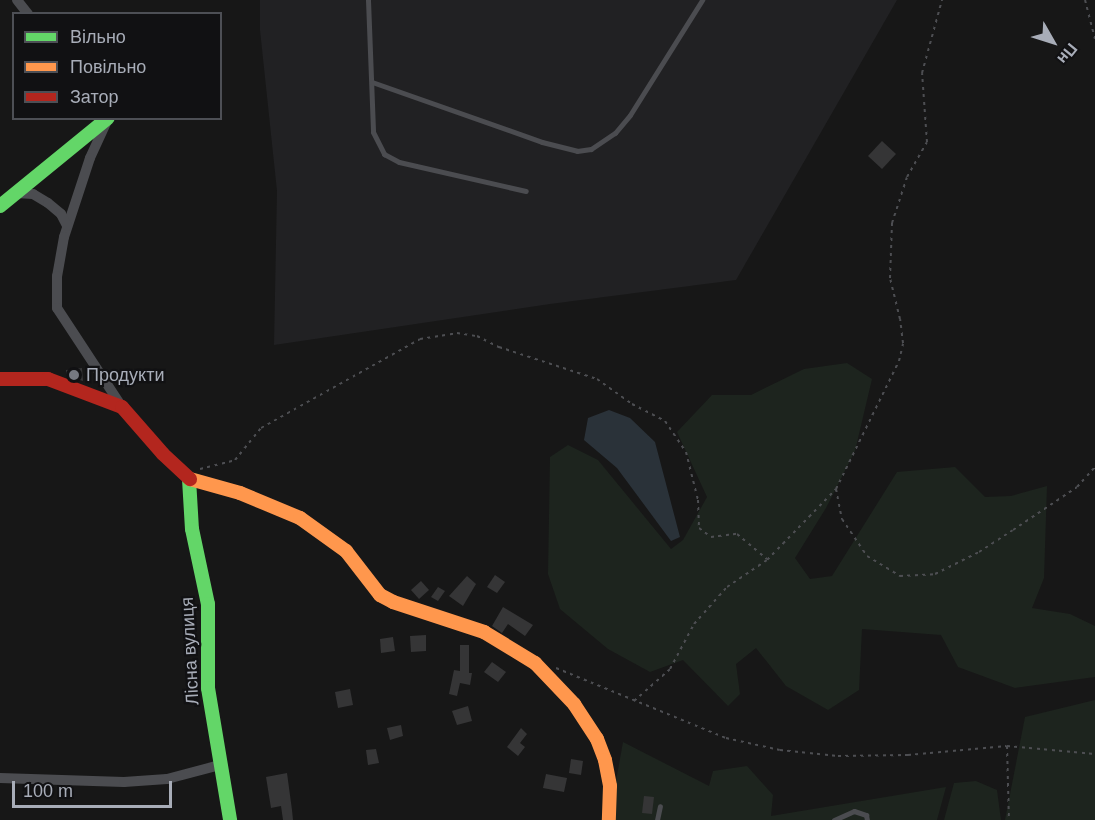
<!DOCTYPE html>
<meta charset="utf-8">
<style>
body{margin:0}
#map{position:relative;width:1095px;height:820px;overflow:hidden;background:#171717;font-family:Arial,sans-serif}
div>[style]{position:absolute}
.built>*{inset:0;background:#212123}
.green>*{inset:0;background:#1d241e}
.water>*{inset:0;background:#2a3239}
.building>*{inset:0;background:#353536}
.path>*{height:2px;margin-top:-1px;transform-origin:0;background:repeating-linear-gradient(90deg,#4d4e52 0 3px,transparent 0 7.5px)}
.lane>*{height:5px;margin:-2.5px;padding:0 2.5px;transform-origin:2.5px;border-radius:2.5px;background:#4b4c50}
.street>*{height:10px;margin:-5px;padding:0 5px;transform-origin:5px;border-radius:5px;background:#4b4c50}
.fast>*{height:14px;margin:-7px;padding:0 7px;transform-origin:7px;border-radius:7px;background:#63d668}
.slow>*{height:14px;margin:-7px;padding:0 7px;transform-origin:7px;border-radius:7px;background:#ff974d}
.jam>*{height:14px;margin:-7px;padding:0 7px;transform-origin:7px;border-radius:7px;background:#b3261e}
.dots>*{width:16px;height:16px;translate:-50% -50%;box-sizing:border-box;border:3px solid #111113;border-radius:50%}
span{translate:-50% -50%;white-space:nowrap;text-align:center;line-height:1.15;-webkit-text-stroke:4.5px #111113;paint-order:stroke}
.poi-label{font-size:18px;color:#a8adb8}
.left{translate:0 -50%;text-align:left}
.street-label{font-size:18px;color:#a8adb8}
.legend{position:absolute;left:12px;top:12px;width:210px;height:108px;box-sizing:border-box;background:#111113;border:2px solid #4d4f55;margin:0;padding:8px 10px;list-style:none;font-size:18px;color:#a8adb8}
.legend li{display:flex;align-items:center;gap:12px;height:30px}
.legend b{width:30px;border:2px solid #4d4f55}
.north{position:absolute;left:1023px;top:12px;width:60px;height:60px;-webkit-text-stroke:4px #111113;paint-order:stroke;rotate:129deg;font-size:16px;font-weight:700;line-height:24px;text-align:center;color:#a8adb8}
.north::after{content:'';display:block;margin:auto;width:21px;height:27px;background:#a8adb8;clip-path:polygon(50% 0,100% 100%,50% 72%,0 100%)}
.scale{position:absolute;left:12px;top:781px;width:160px;height:27px;box-sizing:border-box;border:3px solid #a8adb8;border-top:0;padding-left:8px;font-size:18px;line-height:21px;white-space:nowrap;color:#a8adb8;-webkit-text-stroke:4px #111113;paint-order:stroke}
</style>
<div id="map">
<div class="built">
<div style="clip-path:polygon(260px 0,897px 0,736px 280px,550px 304px,274px 345px,277px 191px,260px 30px)"></div>
</div>
<div class="green">
<div style="clip-path:polygon(847px 363px,872px 379px,855px 451px,826px 508px,795px 558px,810px 579px,832px 576px,897px 472px,955px 467px,985px 497px,1011px 496px,1047px 486px,1044px 578px,1032px 608px,1070px 614px,1095px 626px,1095px 677px,1015px 688px,958px 667px,941px 635px,862px 629px,859px 690px,828px 710px,786px 686px,756px 648px,736px 664px,740px 694px,728px 706px,683px 660px,650px 672px,608px 649px,560px 609px,548px 574px,550px 457px,568px 445px,598px 460px,671px 549px,683px 540px,707px 497px,677px 432px,712px 395px,751px 395px,804px 369px)"></div>
<div style="clip-path:polygon(1095px 700px,1095px 820px,1005px 820px,1025px 717px)"></div>
<div style="clip-path:polygon(623px 742px,709px 786px,713px 771px,747px 766px,773px 795px,771px 816px,946px 787px,937px 820px,609px 820px)"></div>
<div style="clip-path:polygon(976px 781px,997px 790px,1001px 820px,944px 820px,954px 783px)"></div>
</div>
<div class="water">
<div style="clip-path:polygon(609px 410px,630px 418px,655px 442px,680px 537px,671px 541px,617px 468px,584px 440px,588px 418px)"></div>
</div>
<div class="building">
<div style="clip-path:polygon(882px 141px,896px 154px,882px 169px,868px 156px)"></div>
<div style="clip-path:polygon(82px 368px,83px 381px,66px 376px,66px 370px)"></div>
<div style="clip-path:polygon(495px 575px,505px 582px,497px 593px,487px 587px)"></div>
<div style="clip-path:polygon(467px 576px,476px 584px,463px 606px,449px 596px)"></div>
<div style="clip-path:polygon(421px 581px,429px 590px,419px 599px,411px 590px)"></div>
<div style="clip-path:polygon(438px 587px,445px 591px,438px 601px,431px 597px)"></div>
<div style="clip-path:polygon(503px 607px,533px 625px,525px 636px,508px 624px,502px 633px,492px 626px)"></div>
<div style="clip-path:polygon(426px 635px,426px 651px,411px 652px,410px 636px)"></div>
<div style="clip-path:polygon(393px 637px,395px 651px,381px 653px,380px 639px)"></div>
<div style="clip-path:polygon(460px 645px,469px 645px,469px 673px,472px 673px,470px 685px,460px 683px,457px 696px,449px 694px,454px 670px,460px 671px)"></div>
<div style="clip-path:polygon(492px 662px,506px 672px,498px 682px,484px 672px)"></div>
<div style="clip-path:polygon(350px 689px,353px 705px,338px 708px,335px 692px)"></div>
<div style="clip-path:polygon(468px 706px,472px 721px,457px 725px,452px 711px)"></div>
<div style="clip-path:polygon(401px 725px,403px 736px,390px 740px,387px 728px)"></div>
<div style="clip-path:polygon(521px 728px,527px 734px,520px 743px,525px 747px,518px 756px,507px 747px)"></div>
<div style="clip-path:polygon(376px 749px,379px 763px,368px 765px,366px 750px)"></div>
<div style="clip-path:polygon(571px 759px,583px 761px,581px 775px,569px 773px)"></div>
<div style="clip-path:polygon(287px 773px,292px 810px,293px 820px,283px 820px,281px 806px,271px 808px,266px 777px)"></div>
<div style="clip-path:polygon(546px 774px,567px 778px,564px 792px,543px 788px)"></div>
<div style="clip-path:polygon(644px 796px,654px 797px,652px 814px,642px 813px)"></div>
</div>
<div class="path">
<div style="left:1085px;top:0;width:40px;rotate:75.6deg"></div>
<div style="left:200px;top:469px;width:36px;rotate:-14deg"></div>
<div style="left:235px;top:460px;width:41px;rotate:-50.9deg"></div>
<div style="left:261px;top:428px;width:182px;rotate:-29.2deg"></div>
<div style="left:420px;top:339px;width:37px;rotate:-9deg"></div>
<div style="left:457px;top:333px;width:20px;rotate:9deg"></div>
<div style="left:477px;top:336px;width:25px;rotate:27deg"></div>
<div style="left:499px;top:347px;width:103px;rotate:18.1deg"></div>
<div style="left:597px;top:379px;width:43px;rotate:35.5deg"></div>
<div style="left:632px;top:404px;width:37px;rotate:27deg"></div>
<div style="left:665px;top:421px;width:37px;rotate:56deg"></div>
<div style="left:686px;top:452px;width:49px;rotate:76deg"></div>
<div style="left:698px;top:500px;width:28px;rotate:88deg"></div>
<div style="left:699px;top:528px;width:15px;rotate:37deg"></div>
<div style="left:711px;top:537px;width:26px;rotate:-7deg"></div>
<div style="left:737px;top:534px;width:39px;rotate:40deg"></div>
<div style="left:836px;top:489px;width:31px;rotate:79deg"></div>
<div style="left:842px;top:519px;width:45px;rotate:56deg"></div>
<div style="left:867px;top:556px;width:39px;rotate:31deg"></div>
<div style="left:900px;top:576px;width:35px;rotate:-3deg"></div>
<div style="left:935px;top:574px;width:49px;rotate:-26.6deg"></div>
<div style="left:979px;top:552px;width:40px;rotate:-32.9deg"></div>
<div style="left:1013px;top:530px;width:77px;rotate:-33.9deg"></div>
<div style="left:1077px;top:487px;width:27px;rotate:-48deg"></div>
<div style="left:556px;top:668px;width:184px;rotate:22.4deg"></div>
<div style="left:726px;top:738px;width:55px;rotate:12.5deg"></div>
<div style="left:780px;top:750px;width:58px;rotate:5.9deg"></div>
<div style="left:838px;top:756px;width:70px;rotate:-0.8deg"></div>
<div style="left:908px;top:755px;width:99px;rotate:-5.2deg"></div>
<div style="left:1007px;top:746px;width:88px;rotate:5.2deg"></div>
<div style="left:634px;top:701px;width:48px;rotate:-41.6deg"></div>
<div style="left:670px;top:669px;width:51px;rotate:-61.9deg"></div>
<div style="left:694px;top:624px;width:50px;rotate:-48.3deg"></div>
<div style="left:727px;top:587px;width:48px;rotate:-34deg"></div>
<div style="left:767px;top:560px;width:99px;rotate:-45.8deg"></div>
<div style="left:836px;top:489px;width:143px;rotate:-63.8deg"></div>
<div style="left:899px;top:361px;width:18px;rotate:-77deg"></div>
<div style="left:903px;top:343px;width:24px;rotate:-97deg"></div>
<div style="left:900px;top:319px;width:42px;rotate:-103.7deg"></div>
<div style="left:890px;top:278px;width:55px;rotate:-87.9deg"></div>
<div style="left:892px;top:223px;width:48px;rotate:-71.9deg"></div>
<div style="left:907px;top:177px;width:40px;rotate:-60.3deg"></div>
<div style="left:927px;top:142px;width:69px;rotate:-94.1deg"></div>
<div style="left:922px;top:73px;width:76px;rotate:-74.7deg"></div>
<div style="left:1007px;top:746px;width:74px;rotate:88.5deg"></div>
</div>
<div class="lane">
<div style="left:368px;top:0;width:132px;rotate:87.8deg"></div>
<div style="left:373px;top:132px;width:25px;rotate:63deg"></div>
<div style="left:384px;top:154px;width:17px;rotate:28deg"></div>
<div style="left:399px;top:162px;width:130px;rotate:12.9deg"></div>
<div style="left:372px;top:82px;width:180px;rotate:19.4deg"></div>
<div style="left:542px;top:142px;width:36px;rotate:14deg"></div>
<div style="left:577px;top:151px;width:14px;rotate:-8deg"></div>
<div style="left:591px;top:149px;width:29px;rotate:-34deg"></div>
<div style="left:615px;top:133px;width:23px;rotate:-50deg"></div>
<div style="left:630px;top:115px;width:136px;rotate:-57.9deg"></div>
<div style="left:657px;top:820px;width:14px;rotate:-78deg"></div>
<div style="left:834px;top:820px;width:22px;rotate:-24deg"></div>
<div style="left:854px;top:811px;width:13px;rotate:18deg"></div>
<div style="left:866px;top:815px;width:5px;rotate:79deg"></div>
</div>
<div class="street">
<div style="left:17px;top:0;width:18px;rotate:52deg"></div>
<div style="left:107px;top:121px;width:41px;rotate:114.7deg"></div>
<div style="left:90px;top:158px;width:83px;rotate:108.2deg"></div>
<div style="left:64px;top:237px;width:40px;rotate:100deg"></div>
<div style="left:57px;top:276px;width:32px;rotate:90deg"></div>
<div style="left:57px;top:308px;width:118px;rotate:56.7deg"></div>
<div style="left:16px;top:193px;width:17px;rotate:3deg"></div>
<div style="left:33px;top:194px;width:17px;rotate:31deg"></div>
<div style="left:48px;top:203px;width:17px;rotate:40deg"></div>
<div style="left:61px;top:214px;width:13px;rotate:63deg"></div>
<div style="left:0;top:778px;width:124px;rotate:1.8deg"></div>
<div style="left:124px;top:782px;width:43px;rotate:-4deg"></div>
<div style="left:167px;top:779px;width:55px;rotate:-14.8deg"></div>
</div>
<div class="fast">
<div style="left:0;top:206px;width:139px;rotate:-39.2deg"></div>
<div style="left:189px;top:479px;width:50px;rotate:86.6deg"></div>
<div style="left:192px;top:529px;width:77px;rotate:78deg"></div>
<div style="left:208px;top:604px;width:84px;rotate:90deg"></div>
<div style="left:208px;top:688px;width:134px;rotate:80.5deg"></div>
</div>
<div class="slow">
<div style="left:190px;top:479px;width:52px;rotate:15.6deg"></div>
<div style="left:240px;top:493px;width:65px;rotate:22.6deg"></div>
<div style="left:300px;top:518px;width:57px;rotate:35.7deg"></div>
<div style="left:346px;top:551px;width:56px;rotate:52.3deg"></div>
<div style="left:380px;top:595px;width:15px;rotate:28deg"></div>
<div style="left:393px;top:602px;width:96px;rotate:18.2deg"></div>
<div style="left:484px;top:632px;width:60px;rotate:31.3deg"></div>
<div style="left:535px;top:663px;width:57px;rotate:46.4deg"></div>
<div style="left:574px;top:704px;width:42px;rotate:56.7deg"></div>
<div style="left:597px;top:739px;width:22px;rotate:69deg"></div>
<div style="left:605px;top:760px;width:26px;rotate:79deg"></div>
<div style="left:610px;top:786px;width:34px;rotate:92deg"></div>
</div>
<div class="jam">
<div style="left:0;top:379px;width:48px"></div>
<div style="left:48px;top:379px;width:79px;rotate:20.7deg"></div>
<div style="left:122px;top:407px;width:62px;rotate:48.9deg"></div>
<div style="left:163px;top:454px;width:37px;rotate:43deg"></div>
</div>
<div class="dots">
<div style="left:74px;top:375px;background:#757880"></div>
</div>
<div class="poi-label">
<span class="left" style="left:86px;top:375px">Продукти</span>
</div>
<div class="street-label">
<span style="left:190px;top:651px;rotate:-93deg">Лісна вулиця</span>
</div>
<ul class="legend">
<li><b style="height:8px;background:#63d668"></b>Вільно</li>
<li><b style="height:8px;background:#ff974d"></b>Повільно</li>
<li><b style="height:8px;background:#b3261e"></b>Затор</li>
</ul>
<div class="north">Пн</div>
<div class="scale">100 m</div>
</div>
